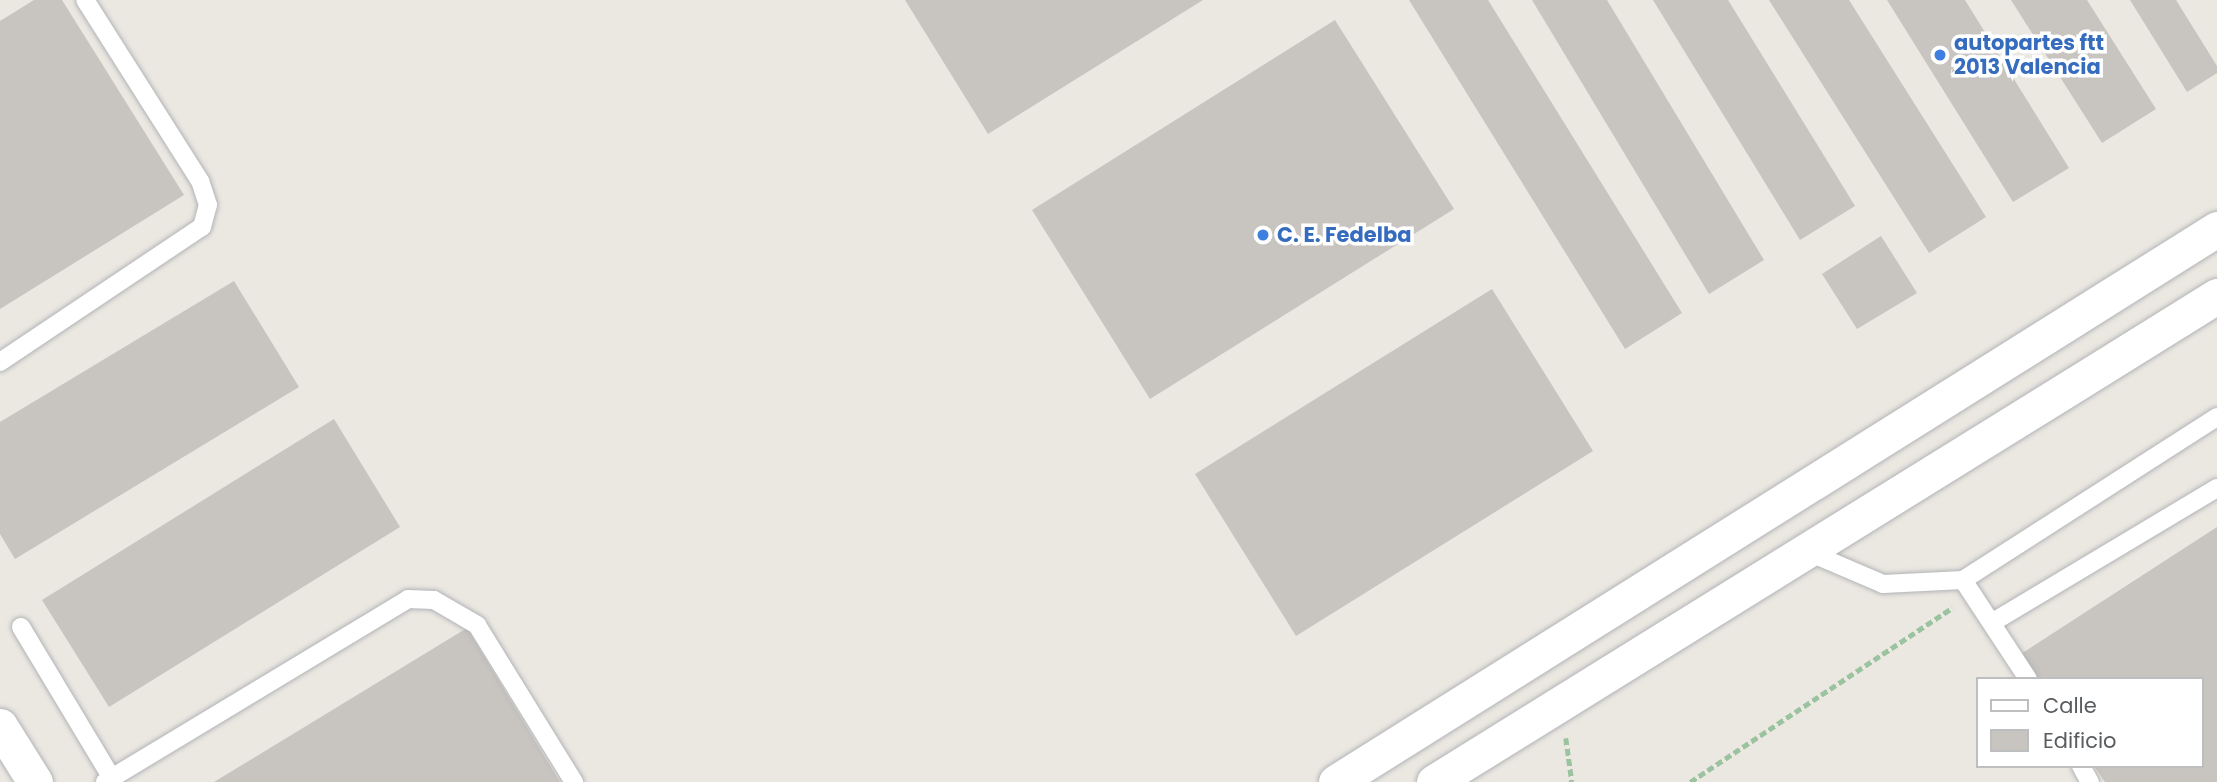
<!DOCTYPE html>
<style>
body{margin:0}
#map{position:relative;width:2217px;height:782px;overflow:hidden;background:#ebe7e1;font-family:Poppins,sans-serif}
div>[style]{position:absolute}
.building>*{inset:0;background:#c8c4bf}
.path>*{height:4.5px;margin-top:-2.25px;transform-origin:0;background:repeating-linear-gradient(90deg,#9bc3a0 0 7px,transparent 0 10.5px)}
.roads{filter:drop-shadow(0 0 2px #b1b4b7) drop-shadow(0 0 2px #b1b4b7)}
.service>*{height:18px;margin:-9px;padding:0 9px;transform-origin:9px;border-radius:9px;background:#fff}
.minor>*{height:35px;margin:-17.5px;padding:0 17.5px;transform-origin:17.5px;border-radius:17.5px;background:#fff}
.dots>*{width:19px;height:19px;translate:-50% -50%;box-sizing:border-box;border:4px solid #fff;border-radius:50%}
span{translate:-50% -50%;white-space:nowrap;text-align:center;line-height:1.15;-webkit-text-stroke:7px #fff;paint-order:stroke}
.shop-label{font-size:21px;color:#366cbe;font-weight:700}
.left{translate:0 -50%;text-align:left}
.legend{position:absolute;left:1976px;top:677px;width:228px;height:91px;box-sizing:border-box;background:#fff;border:2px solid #bdbebf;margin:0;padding:9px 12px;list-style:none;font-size:21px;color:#595d60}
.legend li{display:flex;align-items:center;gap:14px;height:35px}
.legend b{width:35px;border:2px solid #bdbebf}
</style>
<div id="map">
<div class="building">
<div style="clip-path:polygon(34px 0,62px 0,184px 195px,0 309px,0 21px)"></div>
<div style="clip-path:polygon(905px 0,1203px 0,988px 134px)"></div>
<div style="clip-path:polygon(1409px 0,1488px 0,1682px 313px,1625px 349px)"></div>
<div style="clip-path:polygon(1532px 0,1607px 0,1764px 260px,1709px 294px)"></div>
<div style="clip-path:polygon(1653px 0,1728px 0,1855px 206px,1800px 240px)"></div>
<div style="clip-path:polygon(1769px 0,1849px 0,1986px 217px,1929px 253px)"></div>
<div style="clip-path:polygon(1887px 0,1965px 0,2069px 168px,2013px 202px)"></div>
<div style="clip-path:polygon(2011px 0,2087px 0,2156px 109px,2102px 143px)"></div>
<div style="clip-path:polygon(2130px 0,2176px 0,2217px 66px,2217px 73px,2187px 92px)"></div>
<div style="clip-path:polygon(1335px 20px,1454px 209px,1150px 399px,1032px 210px)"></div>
<div style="clip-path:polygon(1881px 236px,1917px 293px,1857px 329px,1822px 274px)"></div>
<div style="clip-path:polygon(234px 281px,299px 387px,15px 559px,0 534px,0 422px)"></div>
<div style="clip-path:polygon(1492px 289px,1593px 451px,1296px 636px,1195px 474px)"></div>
<div style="clip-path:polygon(334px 419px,400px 527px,109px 707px,42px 600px)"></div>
<div style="clip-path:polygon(2217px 527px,2217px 782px,2105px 782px,2094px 766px,2201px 766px,2201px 679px,2038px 679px,2021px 654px)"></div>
<div style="clip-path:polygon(467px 628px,560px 782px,214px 782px)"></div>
</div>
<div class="path">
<div style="left:1566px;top:738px;width:44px;rotate:82.2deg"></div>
<div style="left:1690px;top:782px;width:315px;rotate:-33.6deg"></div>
</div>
<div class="roads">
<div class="service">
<div style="left:0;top:362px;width:243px;rotate:-33.8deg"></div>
<div style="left:202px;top:227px;width:23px;rotate:-75deg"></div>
<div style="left:208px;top:205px;width:25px;rotate:-108deg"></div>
<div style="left:200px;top:181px;width:214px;rotate:-122.4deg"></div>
<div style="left:1806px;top:551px;width:84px;rotate:23.2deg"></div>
<div style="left:1883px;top:584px;width:80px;rotate:-2.9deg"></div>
<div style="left:1963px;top:580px;width:302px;rotate:-32.7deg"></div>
<div style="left:1963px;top:580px;width:118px;rotate:56.7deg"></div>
<div style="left:1993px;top:622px;width:261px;rotate:-30.9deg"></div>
<div style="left:21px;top:627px;width:181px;rotate:59deg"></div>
<div style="left:2081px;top:766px;width:18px;rotate:61deg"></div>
<div style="left:105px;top:782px;width:354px;rotate:-31.1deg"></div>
<div style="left:408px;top:599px;width:26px;rotate:2deg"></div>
<div style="left:434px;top:600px;width:50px;rotate:30.2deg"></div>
<div style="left:477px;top:625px;width:185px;rotate:58.3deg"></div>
</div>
<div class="minor">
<div style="left:0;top:726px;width:66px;rotate:58deg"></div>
<div style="left:1336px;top:782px;width:1040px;rotate:-32.12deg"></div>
<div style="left:1434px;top:782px;width:922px;rotate:-31.83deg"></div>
</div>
</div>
<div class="dots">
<div style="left:1940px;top:55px;background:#3f7fe0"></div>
<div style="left:1263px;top:235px;background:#3f7fe0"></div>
</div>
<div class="shop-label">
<span class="left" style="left:1954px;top:55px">autopartes ftt<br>2013 Valencia</span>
<span class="left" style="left:1277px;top:235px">C. E. Fedelba</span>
</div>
<ul class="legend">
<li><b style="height:9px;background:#fff"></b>Calle</li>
<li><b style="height:19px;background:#c8c4bf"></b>Edificio</li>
</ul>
</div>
